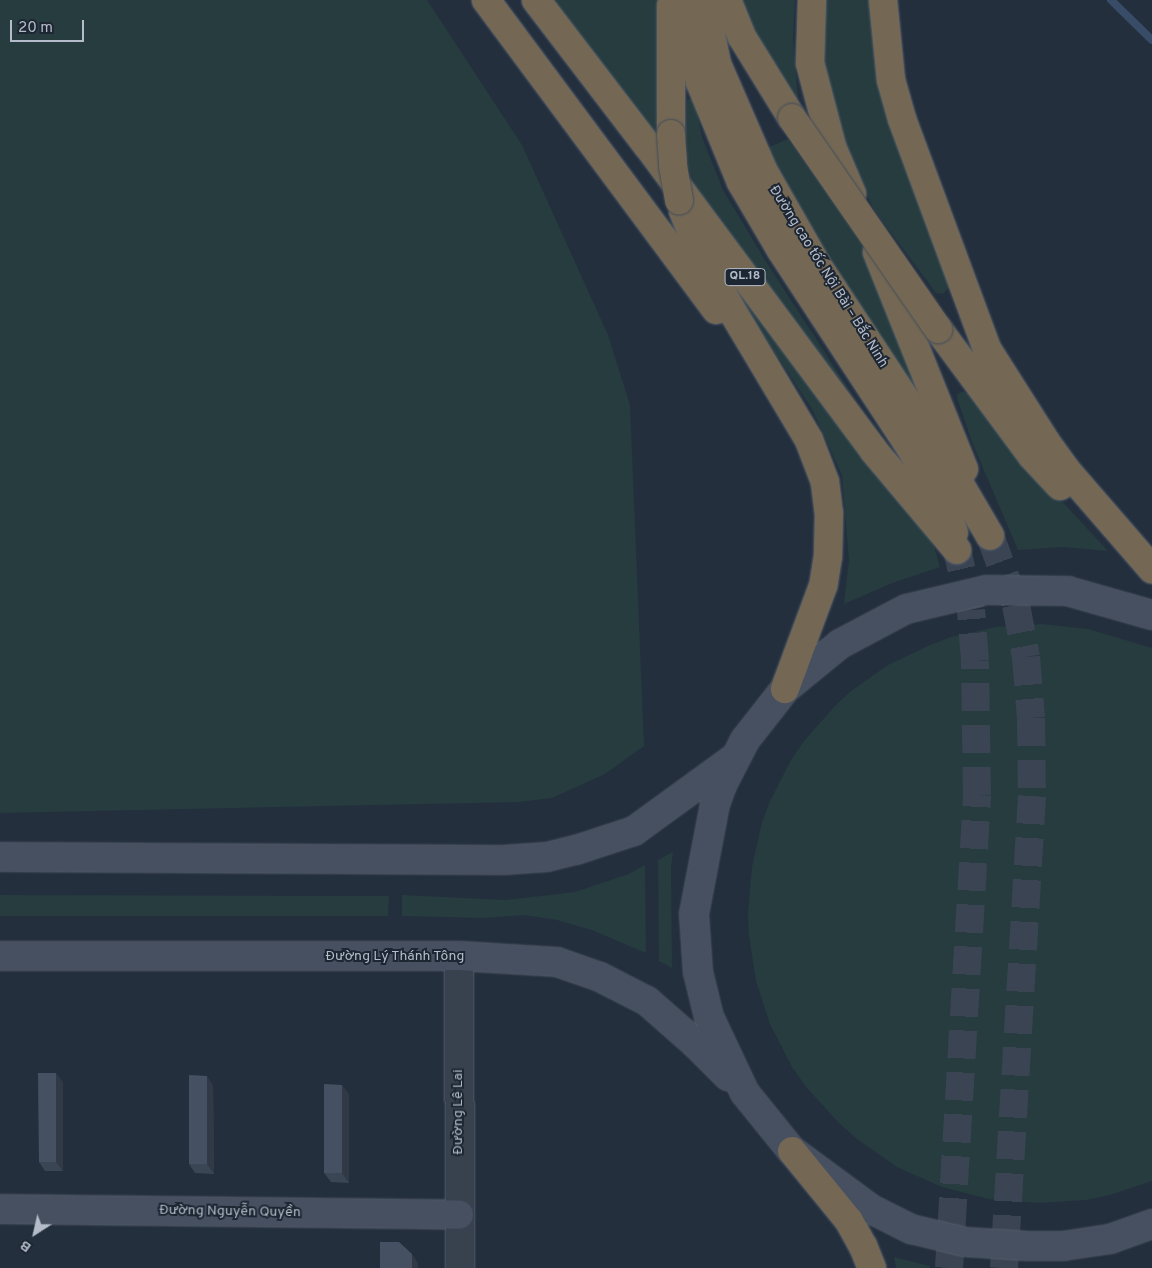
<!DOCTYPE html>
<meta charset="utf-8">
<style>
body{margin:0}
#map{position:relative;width:1152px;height:1268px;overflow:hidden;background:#242f3e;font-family:Overpass,sans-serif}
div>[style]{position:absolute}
.green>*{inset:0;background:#263c3f}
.stream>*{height:8px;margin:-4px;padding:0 4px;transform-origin:4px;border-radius:4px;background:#394c67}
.highway-tunnel>*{height:28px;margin-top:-14px;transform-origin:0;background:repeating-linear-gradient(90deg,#3a4453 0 28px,transparent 0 42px)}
.roads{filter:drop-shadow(0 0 1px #565f6c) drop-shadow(0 0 1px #565f6c)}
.street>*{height:28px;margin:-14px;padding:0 14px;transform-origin:14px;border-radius:14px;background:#38414e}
.secondary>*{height:28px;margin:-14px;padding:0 14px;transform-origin:14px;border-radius:14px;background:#465061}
.highway>*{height:28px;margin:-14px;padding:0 14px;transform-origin:14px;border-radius:14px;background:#746855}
.bridges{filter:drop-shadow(0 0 1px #434c59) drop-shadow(0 0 1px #434c59)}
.highway-bridge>*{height:28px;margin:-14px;padding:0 14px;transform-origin:14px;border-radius:14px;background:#746855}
.wall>*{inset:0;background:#3b4654}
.shaded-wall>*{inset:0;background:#303945}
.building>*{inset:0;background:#455162}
span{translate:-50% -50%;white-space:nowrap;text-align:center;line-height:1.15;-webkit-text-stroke:4px #1d2633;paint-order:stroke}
.shield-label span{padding:1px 4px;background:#1d2633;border:1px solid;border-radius:4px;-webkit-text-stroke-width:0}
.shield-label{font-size:12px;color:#b4bcc9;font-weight:700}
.street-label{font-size:14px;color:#b4bcc9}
.north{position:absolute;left:10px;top:1208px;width:50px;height:50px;-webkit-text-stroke:4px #1d2633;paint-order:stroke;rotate:215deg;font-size:14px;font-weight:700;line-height:20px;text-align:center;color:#b4bcc9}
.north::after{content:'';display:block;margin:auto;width:18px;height:22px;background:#b4bcc9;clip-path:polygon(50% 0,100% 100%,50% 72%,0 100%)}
.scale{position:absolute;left:10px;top:20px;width:74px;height:22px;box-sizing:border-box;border:2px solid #b4bcc9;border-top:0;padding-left:6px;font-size:15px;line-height:18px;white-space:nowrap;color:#b4bcc9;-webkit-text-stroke:4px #1d2633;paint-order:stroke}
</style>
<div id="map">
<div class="green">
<div style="clip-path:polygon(0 0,427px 0,522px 145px,608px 335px,630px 405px,644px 746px,605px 774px,552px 798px,518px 802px,0 813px)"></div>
<div style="clip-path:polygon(547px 0,659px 0,657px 108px,654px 145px)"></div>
<div style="clip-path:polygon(741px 0,795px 0,793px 38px,798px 99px,795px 98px,759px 40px)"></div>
<div style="clip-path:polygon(824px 0,873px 0,909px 166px,949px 287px,943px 294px,936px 293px,875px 211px,842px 144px,822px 67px)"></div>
<div style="clip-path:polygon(694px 97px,702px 137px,723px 190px,765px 260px,857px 402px,693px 187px,685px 154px,687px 100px)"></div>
<div style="clip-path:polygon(788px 139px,860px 237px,926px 399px,891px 358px,829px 257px,767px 148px)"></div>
<div style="clip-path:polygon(730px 278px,934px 546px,940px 567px,892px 583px,844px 604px,849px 560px,842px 475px,812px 409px,727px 280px)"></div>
<div style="clip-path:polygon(962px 392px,968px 393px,1032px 469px,1108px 551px,1062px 547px,1018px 550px,972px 442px,958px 401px,957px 394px)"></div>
<div style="clip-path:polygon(1042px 624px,1088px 629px,1152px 648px,1152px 1181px,1110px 1195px,1086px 1200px,1038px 1203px,989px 1199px,942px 1187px,897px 1167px,857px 1139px,839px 1123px,806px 1087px,792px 1067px,770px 1024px,756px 981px,749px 936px,748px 913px,752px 867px,762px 822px,770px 801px,791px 760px,804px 741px,834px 707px,851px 691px,888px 665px,930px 645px,951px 637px,996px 627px)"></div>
<div style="clip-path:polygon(673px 852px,671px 868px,672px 968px,659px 961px,658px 860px)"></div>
<div style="clip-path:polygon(645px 865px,646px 953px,592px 930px,557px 920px,524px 915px,484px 918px,402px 916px,402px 895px,505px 900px,550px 895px,575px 892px,629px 874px)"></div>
<div style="clip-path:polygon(0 895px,389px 896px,388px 916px,0 916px)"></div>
<div style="clip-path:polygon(894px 1257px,930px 1266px,930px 1268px,896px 1268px)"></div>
</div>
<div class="stream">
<div style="left:1111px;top:0;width:57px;rotate:44.3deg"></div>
</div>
<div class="highway-tunnel">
<div style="left:990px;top:536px;width:74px;rotate:69.4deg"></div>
<div style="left:1016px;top:605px;width:53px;rotate:79.1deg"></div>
<div style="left:1026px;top:657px;width:61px;rotate:85.3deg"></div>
<div style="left:1031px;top:718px;width:78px;rotate:89.3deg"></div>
<div style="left:1032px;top:796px;width:473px;rotate:93.4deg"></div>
<div style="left:949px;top:1268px;width:474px;rotate:-86.6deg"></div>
<div style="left:977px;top:795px;width:134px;rotate:-90.9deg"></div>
<div style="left:975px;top:661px;width:51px;rotate:-94.5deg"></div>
<div style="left:971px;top:610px;width:62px;rotate:-103.1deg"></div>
</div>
<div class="roads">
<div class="street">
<div style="left:459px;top:956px;width:312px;rotate:89.8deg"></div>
</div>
<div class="secondary">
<div style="left:1152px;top:615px;width:87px;rotate:-164.1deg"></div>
<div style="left:1068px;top:591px;width:82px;rotate:-179.3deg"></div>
<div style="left:986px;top:590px;width:82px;rotate:166.6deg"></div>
<div style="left:906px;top:609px;width:75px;rotate:152.1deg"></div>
<div style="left:840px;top:644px;width:71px;rotate:140.7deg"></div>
<div style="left:785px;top:689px;width:65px;rotate:128.1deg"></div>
<div style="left:745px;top:740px;width:51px;rotate:117.1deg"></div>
<div style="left:722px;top:785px;width:20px;rotate:110deg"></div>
<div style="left:715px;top:804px;width:112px;rotate:100.8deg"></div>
<div style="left:694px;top:914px;width:58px;rotate:86.1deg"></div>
<div style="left:698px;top:972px;width:46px;rotate:76.3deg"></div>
<div style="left:709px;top:1017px;width:84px;rotate:64.7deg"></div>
<div style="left:745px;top:1093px;width:73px;rotate:51.1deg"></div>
<div style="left:791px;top:1150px;width:99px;rotate:36.4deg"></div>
<div style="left:871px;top:1209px;width:45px;rotate:26.6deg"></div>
<div style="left:911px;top:1229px;width:56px;rotate:13.5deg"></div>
<div style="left:965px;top:1242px;width:63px;rotate:3.6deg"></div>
<div style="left:1028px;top:1246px;width:35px"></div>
<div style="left:1063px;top:1246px;width:48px;rotate:-8.5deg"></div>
<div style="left:1110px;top:1239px;width:45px;rotate:-19.7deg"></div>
<div style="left:0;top:857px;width:503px;rotate:0.34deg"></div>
<div style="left:503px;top:860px;width:44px;rotate:-3.9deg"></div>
<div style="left:547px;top:857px;width:30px;rotate:-14deg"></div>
<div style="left:576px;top:850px;width:61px;rotate:-18.1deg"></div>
<div style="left:634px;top:831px;width:122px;rotate:-36deg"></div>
<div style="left:0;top:956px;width:459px"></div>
<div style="left:459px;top:956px;width:98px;rotate:3.5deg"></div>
<div style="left:557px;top:962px;width:46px;rotate:19.2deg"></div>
<div style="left:600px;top:977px;width:53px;rotate:27.1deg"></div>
<div style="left:647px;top:1001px;width:64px;rotate:41.2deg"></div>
<div style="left:695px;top:1043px;width:47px;rotate:45deg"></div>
<div style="left:0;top:1209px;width:459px;rotate:0.7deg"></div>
</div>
<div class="highway">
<div style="left:486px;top:0;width:386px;rotate:53.4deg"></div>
<div style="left:536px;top:0;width:183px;rotate:52.6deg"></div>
<div style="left:647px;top:145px;width:381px;rotate:53.4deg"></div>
<div style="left:874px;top:451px;width:129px;rotate:50deg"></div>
<div style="left:682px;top:0;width:84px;rotate:77.6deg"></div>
<div style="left:700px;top:82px;width:108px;rotate:67.7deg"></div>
<div style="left:741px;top:182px;width:79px;rotate:59.5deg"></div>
<div style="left:781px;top:250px;width:241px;rotate:56.8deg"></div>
<div style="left:913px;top:452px;width:69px;rotate:60.5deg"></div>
<div style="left:947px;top:512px;width:22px;rotate:72deg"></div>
<div style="left:708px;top:0;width:20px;rotate:90deg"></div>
<div style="left:708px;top:20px;width:45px;rotate:78.4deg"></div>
<div style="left:717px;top:64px;width:118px;rotate:66.5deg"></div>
<div style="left:764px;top:172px;width:107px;rotate:60.3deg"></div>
<div style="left:817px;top:265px;width:238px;rotate:56.6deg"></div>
<div style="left:948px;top:464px;width:83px;rotate:59.7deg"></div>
<div style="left:727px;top:0;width:40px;rotate:68deg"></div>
<div style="left:742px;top:37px;width:95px;rotate:58.3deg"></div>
<div style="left:812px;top:0;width:63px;rotate:91.8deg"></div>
<div style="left:810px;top:63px;width:87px;rotate:75.3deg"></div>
<div style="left:832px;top:147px;width:51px;rotate:66.9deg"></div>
<div style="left:883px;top:0;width:80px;rotate:84.3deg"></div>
<div style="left:891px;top:80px;width:41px;rotate:74.2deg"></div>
<div style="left:902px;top:119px;width:245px;rotate:69.7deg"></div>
<div style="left:987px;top:349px;width:110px;rotate:57.6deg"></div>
<div style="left:1046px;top:442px;width:36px;rotate:54deg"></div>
<div style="left:1067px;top:471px;width:130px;rotate:49.1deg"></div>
<div style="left:671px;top:6px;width:128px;rotate:90deg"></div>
<div style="left:683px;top:211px;width:44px;rotate:67.5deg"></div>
<div style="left:700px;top:252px;width:65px;rotate:61.5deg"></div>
<div style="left:731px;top:309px;width:152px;rotate:59.2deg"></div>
<div style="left:809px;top:440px;width:45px;rotate:69.1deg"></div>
<div style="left:825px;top:482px;width:31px;rotate:83deg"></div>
<div style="left:829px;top:513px;width:43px;rotate:91.3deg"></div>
<div style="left:828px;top:556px;width:30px;rotate:99deg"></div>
<div style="left:823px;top:586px;width:110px;rotate:110.3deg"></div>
<div style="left:877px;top:252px;width:234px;rotate:68.2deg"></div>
<div style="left:938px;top:329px;width:158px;rotate:53.5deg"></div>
<div style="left:1032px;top:456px;width:41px;rotate:47deg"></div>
<div style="left:792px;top:1151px;width:90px;rotate:50.8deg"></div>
<div style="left:849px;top:1221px;width:29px;rotate:61deg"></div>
<div style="left:863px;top:1246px;width:24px;rotate:68deg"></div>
</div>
</div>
<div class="bridges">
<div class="highway-bridge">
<div style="left:792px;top:118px;width:257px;rotate:55.3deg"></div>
<div style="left:671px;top:134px;width:32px;rotate:86deg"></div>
<div style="left:673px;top:166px;width:35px;rotate:80deg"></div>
</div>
</div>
<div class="wall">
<div style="clip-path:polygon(63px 1082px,63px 1171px,45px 1171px,39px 1162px)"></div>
<div style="clip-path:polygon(213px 1085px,214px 1174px,195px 1173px,189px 1164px)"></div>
<div style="clip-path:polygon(349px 1094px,349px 1183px,331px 1182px,324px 1173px)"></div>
</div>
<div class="shaded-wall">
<div style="clip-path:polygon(56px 1073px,63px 1082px,63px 1171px,56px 1162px)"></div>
<div style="clip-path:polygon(207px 1076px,213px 1085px,214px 1174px,207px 1164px)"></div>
<div style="clip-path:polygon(342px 1085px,349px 1094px,349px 1183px,342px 1173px)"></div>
<div style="clip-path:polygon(412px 1254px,418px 1263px,418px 1268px,412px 1268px)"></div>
</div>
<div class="building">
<div style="clip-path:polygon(38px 1073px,56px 1073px,56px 1162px,39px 1162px)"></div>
<div style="clip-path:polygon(189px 1075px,207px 1076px,207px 1164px,189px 1164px)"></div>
<div style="clip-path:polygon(324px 1084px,342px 1085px,342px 1173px,324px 1173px)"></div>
<div style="clip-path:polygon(380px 1242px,399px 1242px,412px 1254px,412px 1268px,380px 1268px)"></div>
</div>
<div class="shield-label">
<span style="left:745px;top:277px">QL.18</span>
</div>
<div class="street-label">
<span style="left:828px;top:277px;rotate:58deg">Đường cao tốc Nội Bài – Bắc Ninh</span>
<span style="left:395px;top:957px">Đường Lý Thánh Tông</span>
<span style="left:459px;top:1112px;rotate:-90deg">Đường Lê Lai</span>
<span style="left:230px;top:1212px;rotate:1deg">Đường Nguyễn Quyền</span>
</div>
<div class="north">B</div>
<div class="scale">20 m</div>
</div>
